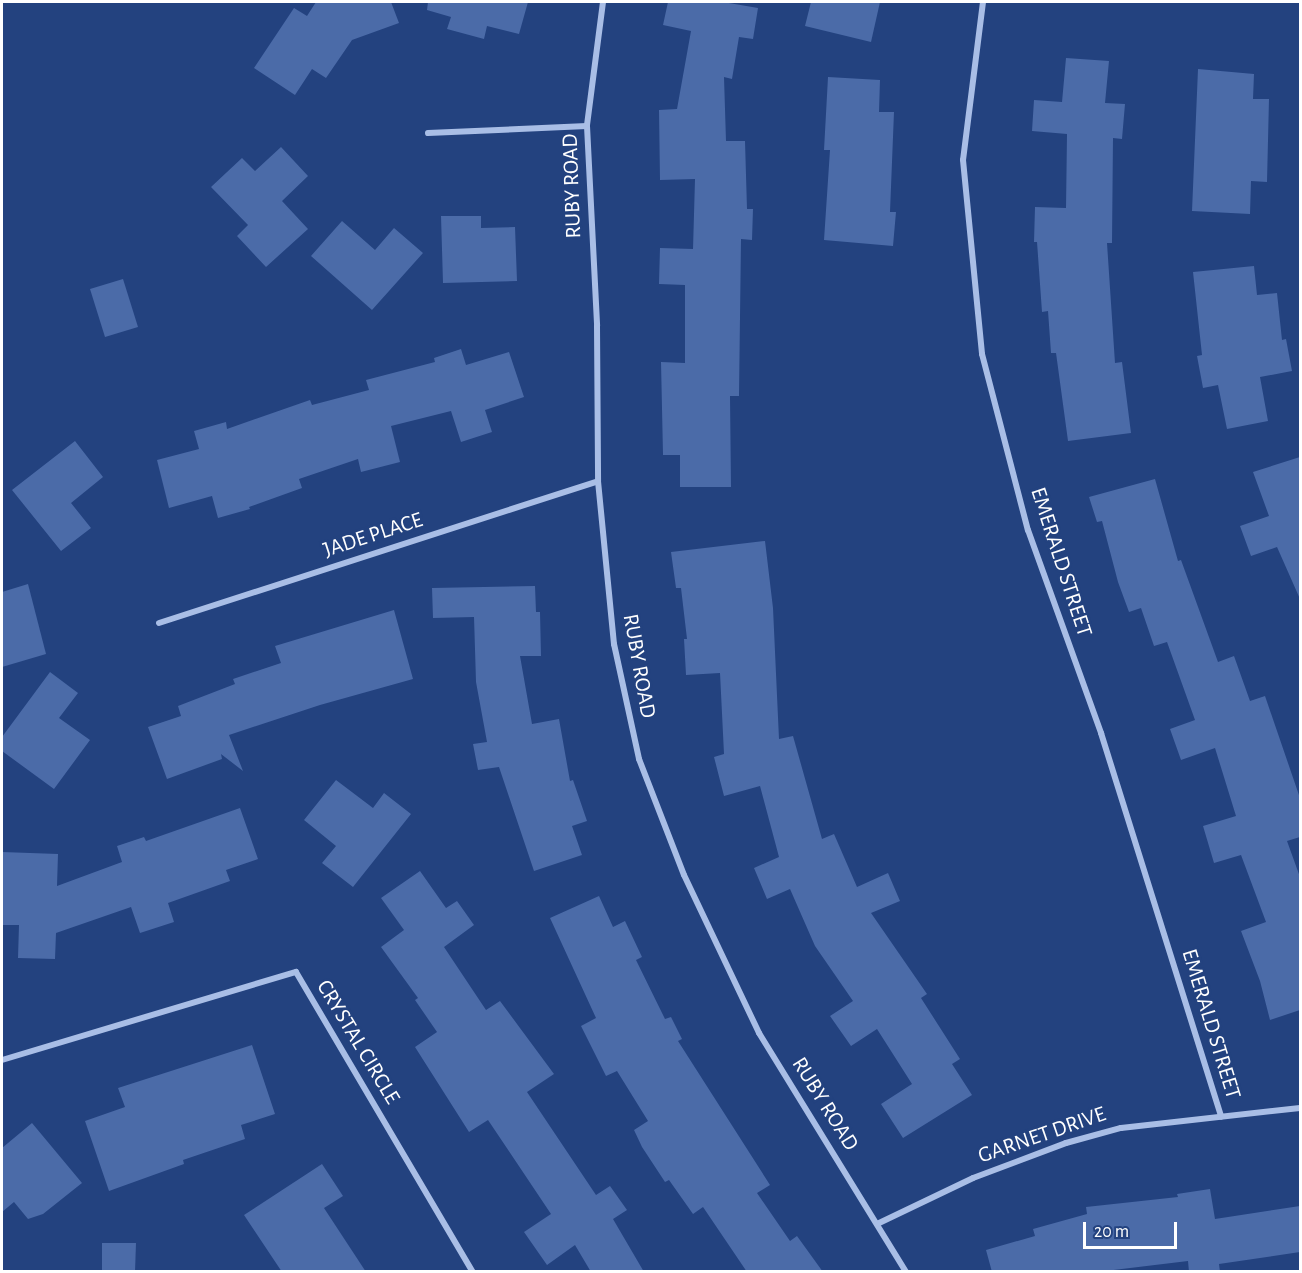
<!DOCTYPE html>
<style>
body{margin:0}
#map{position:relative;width:1302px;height:1273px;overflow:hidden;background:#23427f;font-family:"Alegreya Sans",sans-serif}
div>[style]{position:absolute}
.building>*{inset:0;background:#4b6ba8}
.street>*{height:6px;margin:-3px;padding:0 3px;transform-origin:3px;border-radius:3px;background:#a9bee6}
span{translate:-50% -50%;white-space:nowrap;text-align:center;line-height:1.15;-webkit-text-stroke:5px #23427f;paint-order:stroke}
.street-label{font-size:22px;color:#fff}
.frame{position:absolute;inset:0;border:3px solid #fff;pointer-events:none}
.scale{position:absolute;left:1083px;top:1222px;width:94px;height:27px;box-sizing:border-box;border:3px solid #fff;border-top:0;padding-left:8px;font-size:18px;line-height:21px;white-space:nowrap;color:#fff;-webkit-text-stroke:4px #23427f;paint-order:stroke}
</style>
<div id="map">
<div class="building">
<div style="clip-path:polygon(316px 2px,391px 2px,399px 23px,352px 40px,326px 78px,312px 69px,295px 95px,254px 68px,294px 8px,307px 16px)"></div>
<div style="clip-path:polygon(428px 2px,528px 2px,519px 34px,487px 26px,484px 39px,447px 29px,451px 17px,427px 10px)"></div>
<div style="clip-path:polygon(668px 2px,723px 2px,758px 8px,753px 39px,739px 37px,732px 79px,724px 77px,726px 141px,745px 141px,747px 209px,753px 209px,752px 240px,741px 239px,739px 396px,730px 396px,731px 487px,680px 487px,680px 455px,663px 455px,661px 362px,685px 363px,685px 285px,659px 284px,660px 248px,693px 249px,695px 179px,660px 180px,659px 110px,677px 109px,691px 31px,663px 25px)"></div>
<div style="clip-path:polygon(811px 2px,880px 2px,871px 42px,805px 26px)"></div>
<div style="clip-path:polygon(1066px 58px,1109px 61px,1105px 103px,1125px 104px,1122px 139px,1113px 138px,1112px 243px,1107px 243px,1115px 363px,1122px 362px,1131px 433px,1068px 441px,1056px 353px,1051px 353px,1048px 311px,1042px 312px,1037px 242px,1034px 242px,1035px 207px,1066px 208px,1067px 134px,1032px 131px,1034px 100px,1062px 102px)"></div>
<div style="clip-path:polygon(1198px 69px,1254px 74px,1253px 99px,1269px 99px,1267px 182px,1251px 181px,1250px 214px,1192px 211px)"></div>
<div style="clip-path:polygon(828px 77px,880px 80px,879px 112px,894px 112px,890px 212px,896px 212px,893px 246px,824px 240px,830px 150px,824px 150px)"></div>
<div style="clip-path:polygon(281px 147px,308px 176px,282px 201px,308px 229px,266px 267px,237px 236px,248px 225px,211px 187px,242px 158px,255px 171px)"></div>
<div style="clip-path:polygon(441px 216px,481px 216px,481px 228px,515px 227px,517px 281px,443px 283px)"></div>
<div style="clip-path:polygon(342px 221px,375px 250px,394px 228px,423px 253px,372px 310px,311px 256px)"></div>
<div style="clip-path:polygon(1254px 266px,1257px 295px,1277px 293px,1282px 340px,1286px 339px,1292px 371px,1260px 377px,1268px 421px,1227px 429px,1218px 385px,1203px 388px,1197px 356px,1202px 355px,1193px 272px)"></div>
<div style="clip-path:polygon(123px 279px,138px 327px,105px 337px,90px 289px)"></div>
<div style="clip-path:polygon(461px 349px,466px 365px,509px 352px,524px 397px,485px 410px,492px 432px,461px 442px,451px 411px,391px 426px,400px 462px,361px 472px,358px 459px,299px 479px,302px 488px,249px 507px,250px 509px,218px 518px,212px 496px,169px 508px,157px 460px,199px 449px,194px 431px,226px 422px,227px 429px,310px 400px,312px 405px,369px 390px,366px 380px,435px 362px,434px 358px)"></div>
<div style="clip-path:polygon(75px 441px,103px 477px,71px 503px,91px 528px,61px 551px,12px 490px)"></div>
<div style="clip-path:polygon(1300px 457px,1300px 599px,1277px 547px,1251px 556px,1240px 526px,1269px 516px,1253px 472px)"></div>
<div style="clip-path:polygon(1155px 479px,1178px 561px,1181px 560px,1218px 662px,1234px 656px,1250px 701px,1265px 696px,1300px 798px,1300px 837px,1287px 841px,1300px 877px,1300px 1010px,1270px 1020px,1260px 981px,1241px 931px,1266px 922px,1241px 855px,1214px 863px,1203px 826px,1236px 816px,1215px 748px,1181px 760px,1170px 729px,1195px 720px,1167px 642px,1154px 646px,1141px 608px,1129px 612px,1118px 582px,1102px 521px,1097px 522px,1089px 497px)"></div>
<div style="clip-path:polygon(765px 541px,773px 608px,779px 739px,793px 736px,822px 839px,834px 834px,857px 887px,888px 873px,900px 901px,871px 913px,927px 994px,921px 998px,960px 1059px,952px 1064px,972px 1095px,903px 1138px,881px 1104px,912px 1084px,877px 1029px,851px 1046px,830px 1016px,853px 1001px,815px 946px,790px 889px,767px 899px,754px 868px,779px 857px,760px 786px,724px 796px,714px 757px,724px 754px,720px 673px,686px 675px,684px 639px,687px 639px,681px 588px,676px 588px,671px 552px)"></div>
<div style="clip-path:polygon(28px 584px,46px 654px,2px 667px,2px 592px)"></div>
<div style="clip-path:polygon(535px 586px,536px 612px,540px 612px,541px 656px,520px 656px,532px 724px,559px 719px,570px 781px,573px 780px,587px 821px,572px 826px,582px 855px,534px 871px,499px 767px,478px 770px,473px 744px,487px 742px,476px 682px,474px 617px,433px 618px,432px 588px)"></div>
<div style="clip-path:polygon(394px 610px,413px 679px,320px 705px,229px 735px,243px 771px,221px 754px,222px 759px,167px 779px,148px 727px,181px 716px,178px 706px,235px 684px,233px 679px,281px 663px,275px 646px)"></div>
<div style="clip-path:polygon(50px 672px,78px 693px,59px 718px,90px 740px,54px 789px,2px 751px,2px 737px)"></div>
<div style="clip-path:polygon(336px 780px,373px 808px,384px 793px,411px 814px,353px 887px,322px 863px,336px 846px,304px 820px)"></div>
<div style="clip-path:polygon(240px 808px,258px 859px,226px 870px,230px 881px,168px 903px,174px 922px,140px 933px,131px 907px,56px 933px,55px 959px,18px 958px,19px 925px,2px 925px,2px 852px,58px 854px,57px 886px,122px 862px,117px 846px,144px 837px,146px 841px)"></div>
<div style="clip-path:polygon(420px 871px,446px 908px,457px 901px,474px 925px,444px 947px,486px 1010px,500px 1001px,554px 1074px,527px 1092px,596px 1195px,610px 1186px,627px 1210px,613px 1219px,644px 1272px,591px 1272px,575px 1245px,547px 1265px,524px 1232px,551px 1214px,488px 1120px,469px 1132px,415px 1047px,437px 1032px,415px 1000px,418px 998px,381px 947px,404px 930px,381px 898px)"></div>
<div style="clip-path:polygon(599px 896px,613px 927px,625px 921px,642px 957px,636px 960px,665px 1019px,671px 1017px,682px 1039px,678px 1041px,770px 1185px,757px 1193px,790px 1241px,797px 1236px,823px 1272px,747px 1272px,703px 1207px,693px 1214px,669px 1180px,665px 1182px,642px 1147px,634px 1130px,648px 1121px,617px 1071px,606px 1076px,581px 1026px,596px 1018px,550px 918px)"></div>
<div style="clip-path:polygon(252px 1045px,275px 1114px,241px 1125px,245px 1139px,183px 1160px,184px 1164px,109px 1191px,85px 1121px,125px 1107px,118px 1088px)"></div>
<div style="clip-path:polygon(32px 1123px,82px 1183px,43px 1214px,28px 1219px,14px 1202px,2px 1212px,2px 1148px)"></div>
<div style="clip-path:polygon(322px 1164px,343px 1196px,324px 1208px,366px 1272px,282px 1272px,244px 1215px)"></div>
<div style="clip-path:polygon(1210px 1189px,1215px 1219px,1300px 1206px,1300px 1252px,1219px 1264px,1220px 1272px,1189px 1272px,1188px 1261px,1097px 1272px,992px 1272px,986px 1250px,1035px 1236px,1033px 1229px,1087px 1214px,1086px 1207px,1178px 1197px,1177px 1194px)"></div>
<div style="clip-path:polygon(102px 1243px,136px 1243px,135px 1272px,102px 1272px)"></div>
</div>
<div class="street">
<div style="left:603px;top:2px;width:125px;rotate:97.4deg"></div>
<div style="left:587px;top:126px;width:200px;rotate:87.1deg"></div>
<div style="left:597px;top:326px;width:155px;rotate:89.6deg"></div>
<div style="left:598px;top:481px;width:164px;rotate:84.4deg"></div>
<div style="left:614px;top:644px;width:118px;rotate:77.7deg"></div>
<div style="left:639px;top:759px;width:124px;rotate:68.8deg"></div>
<div style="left:684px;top:875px;width:175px;rotate:64.6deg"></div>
<div style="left:759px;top:1033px;width:281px;rotate:58.4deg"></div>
<div style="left:983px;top:2px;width:159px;rotate:97.2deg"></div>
<div style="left:963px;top:160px;width:195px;rotate:84.4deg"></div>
<div style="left:982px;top:354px;width:182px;rotate:75.4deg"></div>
<div style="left:1028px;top:530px;width:216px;rotate:70.2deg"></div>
<div style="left:1101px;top:733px;width:402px;rotate:72.6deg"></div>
<div style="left:428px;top:133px;width:159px;rotate:-2.5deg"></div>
<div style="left:159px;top:623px;width:461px;rotate:-17.9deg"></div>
<div style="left:2px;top:1060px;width:307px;rotate:-16.7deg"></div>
<div style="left:296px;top:972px;width:348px;rotate:59.5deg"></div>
<div style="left:877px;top:1224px;width:106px;rotate:-25.6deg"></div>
<div style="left:973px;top:1178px;width:99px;rotate:-20.6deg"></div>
<div style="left:1066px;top:1143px;width:57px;rotate:-15.3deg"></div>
<div style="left:1121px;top:1128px;width:180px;rotate:-6.4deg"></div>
</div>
<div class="street-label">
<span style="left:572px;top:186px;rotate:-92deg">RUBY ROAD</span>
<span style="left:373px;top:535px;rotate:-18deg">JADE PLACE</span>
<span style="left:1061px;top:562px;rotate:72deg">EMERALD STREET</span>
<span style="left:639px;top:666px;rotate:80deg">RUBY ROAD</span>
<span style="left:1211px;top:1024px;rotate:73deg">EMERALD STREET</span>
<span style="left:358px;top:1042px;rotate:59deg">CRYSTAL CIRCLE</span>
<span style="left:825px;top:1104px;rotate:58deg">RUBY ROAD</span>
<span style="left:1042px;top:1135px;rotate:-19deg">GARNET DRIVE</span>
</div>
<div class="frame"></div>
<div class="scale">20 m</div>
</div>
